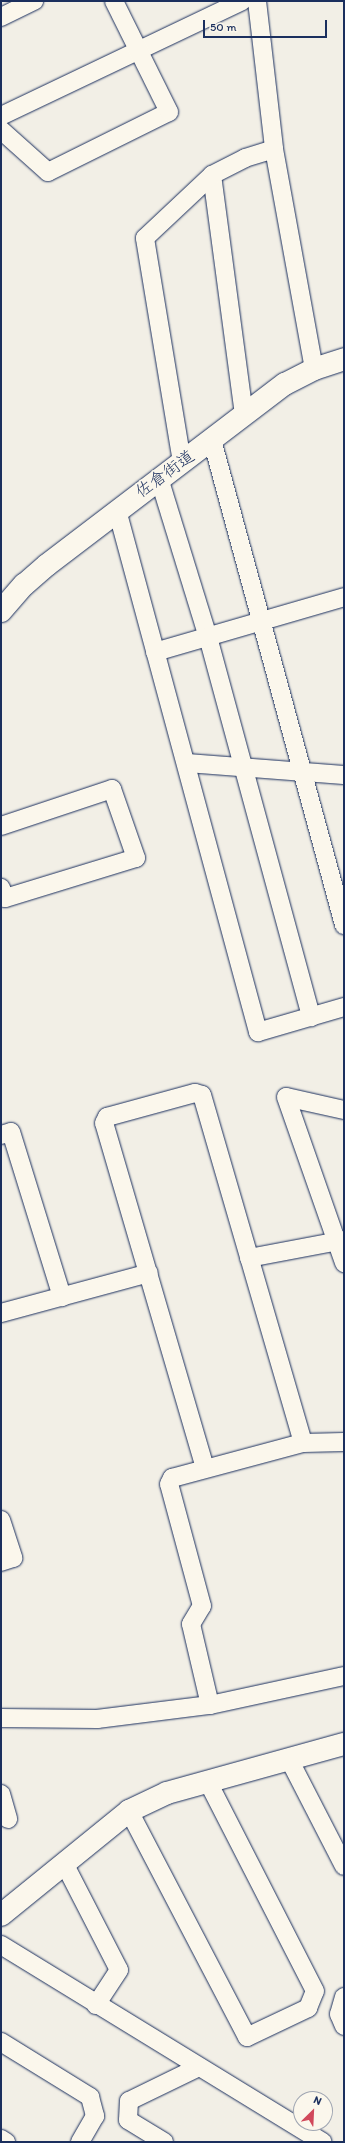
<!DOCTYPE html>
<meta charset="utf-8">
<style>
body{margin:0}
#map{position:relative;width:345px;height:2143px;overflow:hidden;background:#f2efe6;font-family:Itim,"Klee One",sans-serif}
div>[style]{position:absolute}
.roads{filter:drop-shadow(0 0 1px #1b2f5e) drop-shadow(0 0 1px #1b2f5e)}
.street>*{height:18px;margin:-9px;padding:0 9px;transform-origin:9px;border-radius:9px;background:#fbf7ec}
.secondary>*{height:22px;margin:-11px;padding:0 11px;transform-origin:11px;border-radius:11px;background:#fbf7ec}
.primary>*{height:22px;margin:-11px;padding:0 11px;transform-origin:11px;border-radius:11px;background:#fbf7ec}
span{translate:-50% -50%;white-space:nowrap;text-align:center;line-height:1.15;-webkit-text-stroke:3.5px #fbf7ec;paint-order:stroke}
.street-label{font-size:17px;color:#1b2f5e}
.frame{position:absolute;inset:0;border:2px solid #1b2f5e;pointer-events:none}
.north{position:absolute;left:293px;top:2091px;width:40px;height:40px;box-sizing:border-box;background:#fbf7ec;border:1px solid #a1a7b3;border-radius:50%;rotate:24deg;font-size:11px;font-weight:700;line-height:16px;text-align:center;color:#1b2f5e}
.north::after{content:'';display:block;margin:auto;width:14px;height:18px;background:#d1495b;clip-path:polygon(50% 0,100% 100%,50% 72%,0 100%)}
.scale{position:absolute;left:203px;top:20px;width:124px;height:18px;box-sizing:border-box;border:2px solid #1b2f5e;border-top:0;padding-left:5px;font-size:12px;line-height:14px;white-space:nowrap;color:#1b2f5e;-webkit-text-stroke:3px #fbf7ec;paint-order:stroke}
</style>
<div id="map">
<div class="roads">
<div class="street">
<div style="left:257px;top:1px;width:149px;rotate:83.4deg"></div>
<div style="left:274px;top:149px;width:224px;rotate:79.7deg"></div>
<div style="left:1px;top:17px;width:37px;rotate:-26deg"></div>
<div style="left:1px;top:116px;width:267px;rotate:-25.5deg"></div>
<div style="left:1px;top:130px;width:63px;rotate:41.8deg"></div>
<div style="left:48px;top:172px;width:135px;rotate:-26.4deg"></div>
<div style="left:169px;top:112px;width:124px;rotate:-116.4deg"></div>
<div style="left:212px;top:175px;width:242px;rotate:82.4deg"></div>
<div style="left:212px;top:440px;width:503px;rotate:74.77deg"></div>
<div style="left:182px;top:462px;width:227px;rotate:-99.4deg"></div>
<div style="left:145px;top:238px;width:92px;rotate:-43.2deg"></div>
<div style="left:212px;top:175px;width:37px;rotate:-27deg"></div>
<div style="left:245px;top:158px;width:30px;rotate:-17deg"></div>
<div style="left:159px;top:478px;width:166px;rotate:72.9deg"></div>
<div style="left:208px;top:637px;width:394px;rotate:74.8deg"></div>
<div style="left:117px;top:510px;width:541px;rotate:74.88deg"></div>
<div style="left:258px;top:1032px;width:90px;rotate:-16.2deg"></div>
<div style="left:155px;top:652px;width:197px;rotate:-16.2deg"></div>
<div style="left:187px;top:763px;width:157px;rotate:4.4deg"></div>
<div style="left:1px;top:826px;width:117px;rotate:-18.4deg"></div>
<div style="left:112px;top:789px;width:73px;rotate:70.8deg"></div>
<div style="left:136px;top:858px;width:137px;rotate:163deg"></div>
<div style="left:5px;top:898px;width:11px;rotate:-112deg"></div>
<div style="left:344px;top:1110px;width:59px;rotate:-167.4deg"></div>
<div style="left:286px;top:1097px;width:176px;rotate:70.7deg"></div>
<div style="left:1px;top:1135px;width:10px;rotate:-17deg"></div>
<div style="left:11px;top:1132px;width:173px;rotate:72.8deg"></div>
<div style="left:249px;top:1258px;width:97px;rotate:-10.7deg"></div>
<div style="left:1px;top:1313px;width:153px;rotate:-15.1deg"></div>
<div style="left:205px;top:1468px;width:359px;rotate:-106.3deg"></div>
<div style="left:104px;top:1123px;width:7px;rotate:-63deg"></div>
<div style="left:107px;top:1117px;width:91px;rotate:-15.3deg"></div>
<div style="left:195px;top:1093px;width:7px;rotate:16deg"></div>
<div style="left:202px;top:1095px;width:362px;rotate:73.8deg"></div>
<div style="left:1px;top:1520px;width:40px;rotate:72deg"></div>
<div style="left:13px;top:1558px;width:13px;rotate:162deg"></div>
<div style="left:210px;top:1705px;width:83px;rotate:-103.2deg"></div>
<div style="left:191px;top:1624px;width:21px;rotate:-59deg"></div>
<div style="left:202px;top:1606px;width:126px;rotate:-105.1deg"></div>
<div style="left:169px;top:1484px;width:7px;rotate:-63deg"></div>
<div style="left:172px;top:1478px;width:136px;rotate:-15deg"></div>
<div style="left:303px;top:1443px;width:41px;rotate:-1.4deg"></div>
<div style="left:1px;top:1718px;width:96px;rotate:0.6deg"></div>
<div style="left:97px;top:1719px;width:114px;rotate:-7.1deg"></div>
<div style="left:210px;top:1705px;width:137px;rotate:-12.2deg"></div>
<div style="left:290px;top:1761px;width:118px;rotate:62.8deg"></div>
<div style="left:1px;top:1794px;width:26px;rotate:74deg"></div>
<div style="left:129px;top:1811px;width:255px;rotate:62.4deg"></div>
<div style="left:247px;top:2037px;width:68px;rotate:-25.4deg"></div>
<div style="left:308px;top:2008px;width:18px;rotate:-68deg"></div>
<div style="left:315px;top:1991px;width:235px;rotate:-117.1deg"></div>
<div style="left:64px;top:1863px;width:120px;rotate:62.8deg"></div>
<div style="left:119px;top:1970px;width:42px;rotate:123.3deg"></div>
<div style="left:1px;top:1945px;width:377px;rotate:31.5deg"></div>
<div style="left:344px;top:1997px;width:18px;rotate:106deg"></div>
<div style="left:339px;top:2014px;width:13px;rotate:67deg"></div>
<div style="left:1px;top:2042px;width:105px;rotate:31.7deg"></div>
<div style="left:90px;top:2097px;width:20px;rotate:75deg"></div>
<div style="left:95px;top:2116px;width:30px;rotate:120deg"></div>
<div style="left:1px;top:2139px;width:6px;rotate:31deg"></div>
<div style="left:164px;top:2142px;width:42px;rotate:-148.6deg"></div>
<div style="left:128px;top:2120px;width:19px;rotate:-87deg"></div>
<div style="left:129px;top:2101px;width:78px;rotate:-25.9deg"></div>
</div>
<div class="secondary">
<div style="left:1px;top:1915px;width:165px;rotate:-39.1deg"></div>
<div style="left:129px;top:1811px;width:42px;rotate:-25.3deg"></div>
<div style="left:167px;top:1793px;width:184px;rotate:-15.5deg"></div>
</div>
<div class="primary">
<div style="left:1px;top:611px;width:35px;rotate:-49deg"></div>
<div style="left:24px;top:585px;width:30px;rotate:-41deg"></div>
<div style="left:47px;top:565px;width:299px;rotate:-37.3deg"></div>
<div style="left:285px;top:384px;width:33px;rotate:-27deg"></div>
<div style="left:314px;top:369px;width:32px;rotate:-18deg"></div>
</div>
</div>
<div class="street-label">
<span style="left:165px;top:474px;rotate:-36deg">佐倉街道</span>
</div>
<div class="frame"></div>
<div class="north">N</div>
<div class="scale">50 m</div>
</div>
